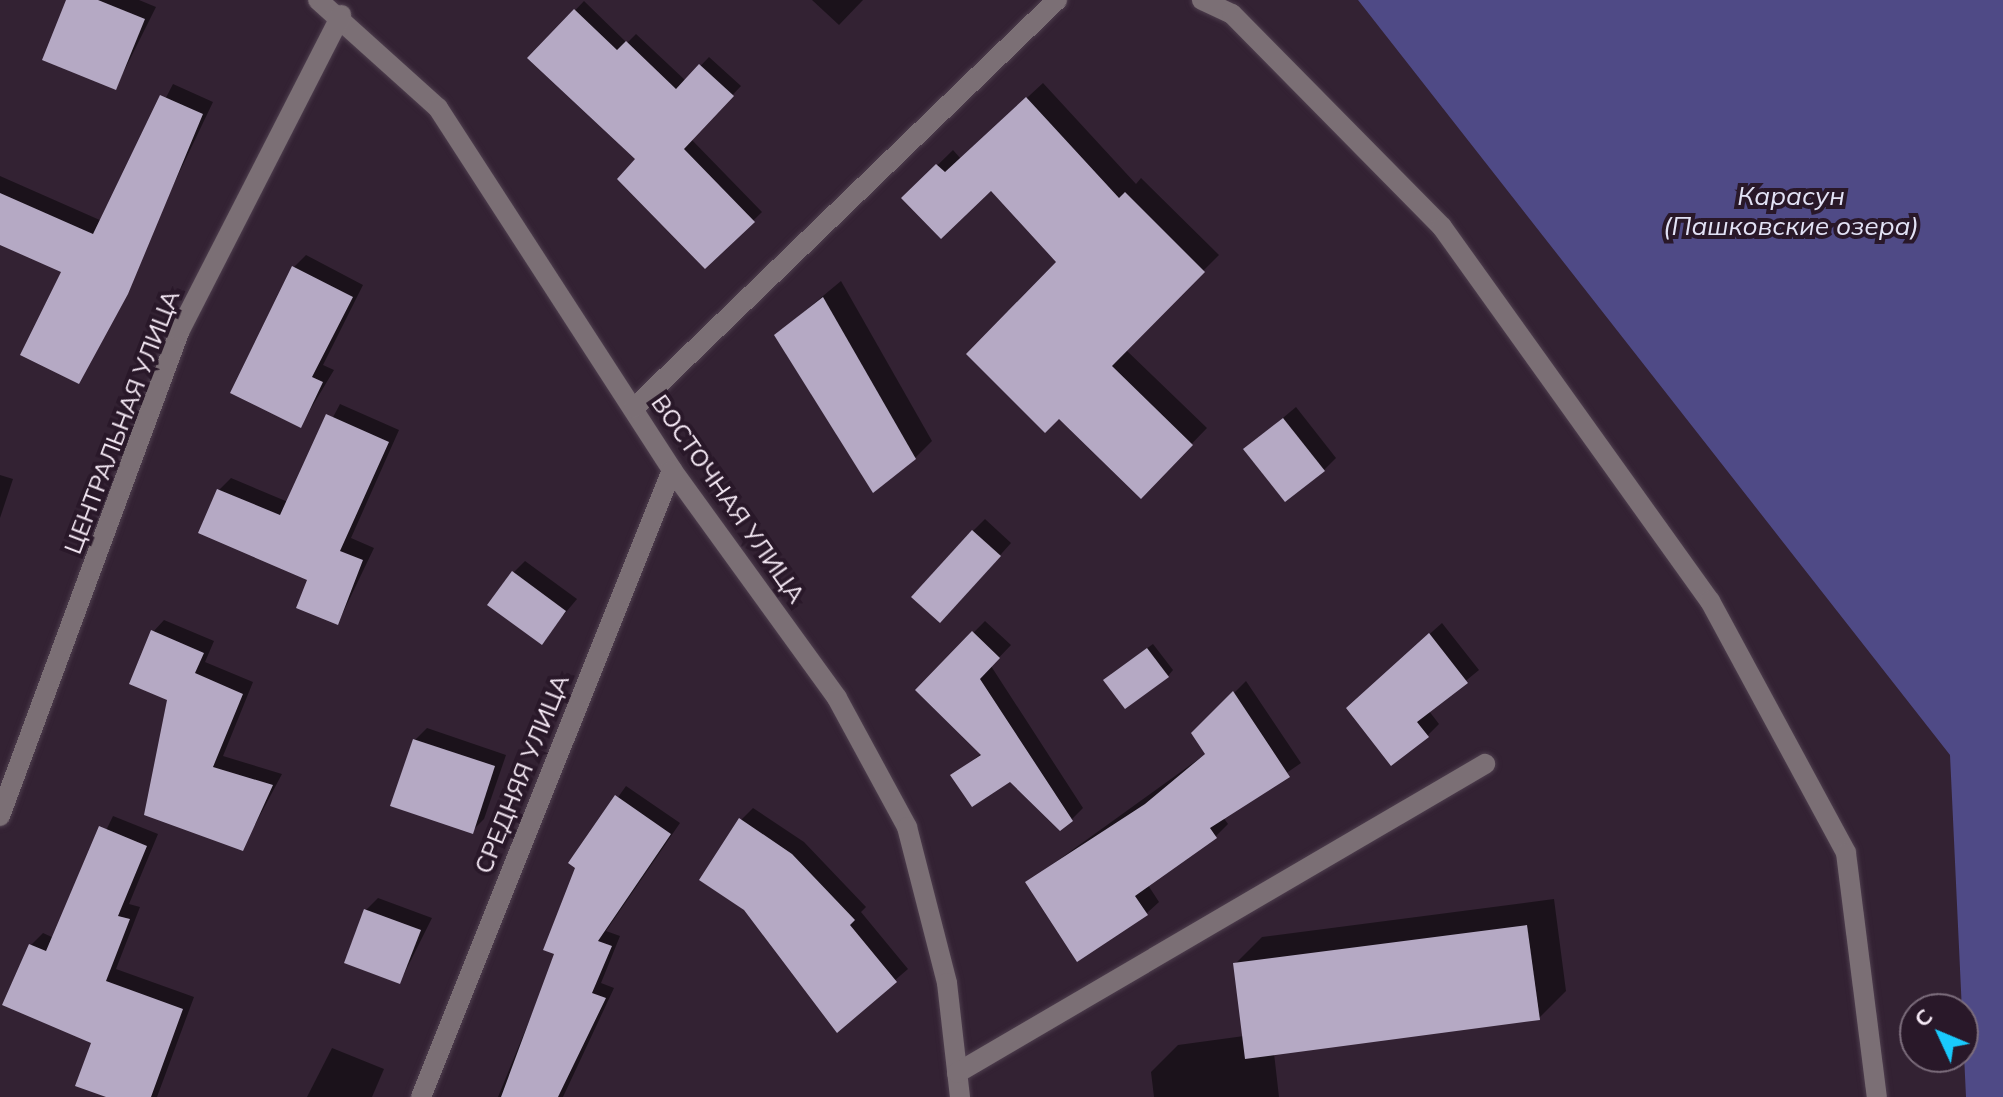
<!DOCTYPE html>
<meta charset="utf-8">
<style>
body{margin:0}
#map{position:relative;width:2003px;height:1097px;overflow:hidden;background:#323;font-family:Mulish,sans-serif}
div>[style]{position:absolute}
.water>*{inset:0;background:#4f4a86}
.shadow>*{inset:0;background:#0007}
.building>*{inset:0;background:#b5a9c4}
.roads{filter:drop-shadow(0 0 2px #4e3e4e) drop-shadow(0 0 2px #4e3e4e)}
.minor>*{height:20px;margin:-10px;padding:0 10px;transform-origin:10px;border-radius:10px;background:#7b6f75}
span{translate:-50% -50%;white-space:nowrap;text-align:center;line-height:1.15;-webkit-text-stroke:8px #291829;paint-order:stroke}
.street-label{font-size:24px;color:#f6eaf6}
.water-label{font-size:26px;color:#e2e2f5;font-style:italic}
.north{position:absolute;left:1899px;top:993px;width:80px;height:80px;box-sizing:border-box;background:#291829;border:2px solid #7b6c7b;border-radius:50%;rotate:314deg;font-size:22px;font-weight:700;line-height:32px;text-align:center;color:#f6eaf6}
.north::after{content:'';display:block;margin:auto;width:28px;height:36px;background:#19cafc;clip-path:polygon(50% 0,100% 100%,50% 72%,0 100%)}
</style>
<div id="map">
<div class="water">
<div style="clip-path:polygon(1358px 0,2003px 0,2003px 1097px,1966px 1097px,1950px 755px)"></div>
</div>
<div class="shadow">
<div style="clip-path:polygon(69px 0,139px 0,156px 7px,116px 87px)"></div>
<div style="clip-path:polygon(812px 0,863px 0,839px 25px)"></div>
<div style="clip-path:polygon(584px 1px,627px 43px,636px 34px,686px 81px,709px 57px,741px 86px,691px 139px,762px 212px,706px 267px,638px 159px,530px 58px)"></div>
<div style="clip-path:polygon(1043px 83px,1136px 184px,1141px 178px,1219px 255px,1125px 349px,1207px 428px,1141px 496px,1059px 262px,991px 188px,904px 198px,953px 150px,961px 159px)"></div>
<div style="clip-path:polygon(173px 84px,213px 102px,79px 382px,64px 271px,0 242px,0 176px,102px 221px)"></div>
<div style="clip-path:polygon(306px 255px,363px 285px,323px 365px,334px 370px,301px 425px,294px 267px)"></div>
<div style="clip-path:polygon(841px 281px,932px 441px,915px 458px,776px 335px)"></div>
<div style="clip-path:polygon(340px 404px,399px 430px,351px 538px,374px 548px,338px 623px,310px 578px,219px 490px,231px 478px,288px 502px)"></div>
<div style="clip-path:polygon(1296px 407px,1336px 458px,1324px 470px,1246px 449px)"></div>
<div style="clip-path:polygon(0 475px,13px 479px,0 518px)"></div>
<div style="clip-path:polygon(985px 519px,1011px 543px,952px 609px,973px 531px)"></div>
<div style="clip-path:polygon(525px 561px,577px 599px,541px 642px,513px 573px)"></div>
<div style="clip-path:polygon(164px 620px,214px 641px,205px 662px,253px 682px,223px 756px,282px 774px,242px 849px,169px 698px,153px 632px)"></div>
<div style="clip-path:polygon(985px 621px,1011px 645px,991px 666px,1083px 808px,1071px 820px,1010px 780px,953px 776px,982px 753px,917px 690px)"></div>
<div style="clip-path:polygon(1442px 623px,1479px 670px,1429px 711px,1439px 724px,1427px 736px,1360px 696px)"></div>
<div style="clip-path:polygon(1153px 644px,1173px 670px,1168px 676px,1111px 674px)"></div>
<div style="clip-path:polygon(1246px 681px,1301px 763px,1223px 817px,1228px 824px,1216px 836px,1148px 885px,1159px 902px,1147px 913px,1028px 882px,1207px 753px,1194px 733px)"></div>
<div style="clip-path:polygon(427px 728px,506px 755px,484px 819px,472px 831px,415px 740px)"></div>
<div style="clip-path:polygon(626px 786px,680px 823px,606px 931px,620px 936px,601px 983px,614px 988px,563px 1097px,498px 1097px,557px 953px,577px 867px,571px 863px)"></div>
<div style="clip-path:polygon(753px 808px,804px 842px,866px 907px,861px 912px,908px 969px,837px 1030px,741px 820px)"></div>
<div style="clip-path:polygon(113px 816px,158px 834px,129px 904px,140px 907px,116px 969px,194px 997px,157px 1097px,112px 1097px,93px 1042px,31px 945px,43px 933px,54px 938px)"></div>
<div style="clip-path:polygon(378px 898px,432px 918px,400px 982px,366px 910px)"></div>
<div style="clip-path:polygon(1554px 899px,1566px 991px,1539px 1018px,1274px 1053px,1279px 1097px,1154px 1097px,1151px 1072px,1178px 1045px,1244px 1036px,1235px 964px,1262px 937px)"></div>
<div style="clip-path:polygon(332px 1048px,384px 1069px,372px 1097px,307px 1097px)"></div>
</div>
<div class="building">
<div style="clip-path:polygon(66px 0,98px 0,145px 19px,116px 90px,42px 60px)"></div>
<div style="clip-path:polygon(574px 9px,617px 50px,626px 41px,676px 89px,699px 64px,734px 96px,684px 149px,755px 222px,705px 269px,617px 179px,635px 159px,527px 58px)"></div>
<div style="clip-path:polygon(160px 95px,203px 114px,128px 294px,79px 384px,20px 355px,61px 272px,0 245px,0 193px,93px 234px)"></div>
<div style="clip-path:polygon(1026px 97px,1119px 198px,1125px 192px,1205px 272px,1112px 366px,1193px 445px,1141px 499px,1059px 419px,1045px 433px,966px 354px,1056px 262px,991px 191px,941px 239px,901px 198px,936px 164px,945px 172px)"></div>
<div style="clip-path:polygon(292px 266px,353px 297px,312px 377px,323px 382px,301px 428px,230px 393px)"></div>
<div style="clip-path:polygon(823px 297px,916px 459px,873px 493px,774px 335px)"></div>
<div style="clip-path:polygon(326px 414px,389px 442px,340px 551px,363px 560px,338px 625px,296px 608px,307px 580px,198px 533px,217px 489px,280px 515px)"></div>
<div style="clip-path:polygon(1283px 418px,1325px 471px,1285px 502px,1243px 449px)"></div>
<div style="clip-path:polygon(972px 530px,1001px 556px,940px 623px,911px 597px)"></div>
<div style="clip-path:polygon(512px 571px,566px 611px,542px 645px,487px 605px)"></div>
<div style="clip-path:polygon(151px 630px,204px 653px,195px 673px,243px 694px,213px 767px,273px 785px,243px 851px,144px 815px,167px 700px,129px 684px)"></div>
<div style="clip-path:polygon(972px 631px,1000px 658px,980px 679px,1073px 821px,1060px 831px,1010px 782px,972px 807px,950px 775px,981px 755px,915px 690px)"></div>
<div style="clip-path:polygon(1429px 633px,1468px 683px,1417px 722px,1429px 737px,1391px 766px,1346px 708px)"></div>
<div style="clip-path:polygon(1147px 648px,1169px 677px,1125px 709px,1103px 680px)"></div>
<div style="clip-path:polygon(1233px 691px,1290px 777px,1210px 828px,1217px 838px,1135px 896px,1148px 915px,1077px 962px,1025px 882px,1145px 804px,1205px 754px,1191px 733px)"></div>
<div style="clip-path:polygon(413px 739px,495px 766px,473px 834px,390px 806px)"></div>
<div style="clip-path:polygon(615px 795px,671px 834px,598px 941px,612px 946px,592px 993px,606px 998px,558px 1097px,501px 1097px,554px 954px,543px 950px,575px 868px,568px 863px)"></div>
<div style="clip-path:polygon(739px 818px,792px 854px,855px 920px,850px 925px,897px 982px,837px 1033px,744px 910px,699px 880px)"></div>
<div style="clip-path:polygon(99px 826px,147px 846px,118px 916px,130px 919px,106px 981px,183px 1009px,151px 1097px,106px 1097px,75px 1086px,91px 1043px,2px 1005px,29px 944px,46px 951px)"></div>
<div style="clip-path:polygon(364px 909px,421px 930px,400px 984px,344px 963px)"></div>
<div style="clip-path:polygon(1527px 925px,1540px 1020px,1245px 1059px,1233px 963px)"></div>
</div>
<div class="roads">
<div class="minor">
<div style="left:318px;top:0;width:161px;rotate:42deg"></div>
<div style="left:438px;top:108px;width:431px;rotate:57.1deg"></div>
<div style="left:672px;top:470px;width:281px;rotate:54.1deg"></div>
<div style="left:837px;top:698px;width:147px;rotate:61.5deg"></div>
<div style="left:907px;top:827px;width:161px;rotate:75.6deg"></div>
<div style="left:947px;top:983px;width:115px;rotate:83.5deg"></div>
<div style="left:1202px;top:0;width:33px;rotate:25deg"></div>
<div style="left:1232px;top:14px;width:299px;rotate:45.4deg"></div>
<div style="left:1442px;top:227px;width:460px;rotate:54.4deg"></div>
<div style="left:1710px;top:601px;width:286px;rotate:61.6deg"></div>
<div style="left:1846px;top:853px;width:246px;rotate:82.8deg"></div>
<div style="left:634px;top:408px;width:588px;rotate:-43.97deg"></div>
<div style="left:0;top:816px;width:518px;rotate:-69.68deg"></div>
<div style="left:180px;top:330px;width:354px;rotate:-62.9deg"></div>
<div style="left:957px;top:1073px;width:612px;rotate:-30.34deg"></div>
<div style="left:421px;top:1097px;width:675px;rotate:-68.18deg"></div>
</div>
</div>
<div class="street-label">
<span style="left:122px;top:422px;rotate:-69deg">ЦЕНТРАЛЬНАЯ УЛИЦА</span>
<span style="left:728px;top:499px;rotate:55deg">ВОСТОЧНАЯ УЛИЦА</span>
<span style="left:522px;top:774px;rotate:-68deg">СРЕДНЯЯ УЛИЦА</span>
</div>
<div class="water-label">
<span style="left:1791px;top:211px">Карасун<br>(Пашковские озера)</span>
</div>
<div class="north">С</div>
</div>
